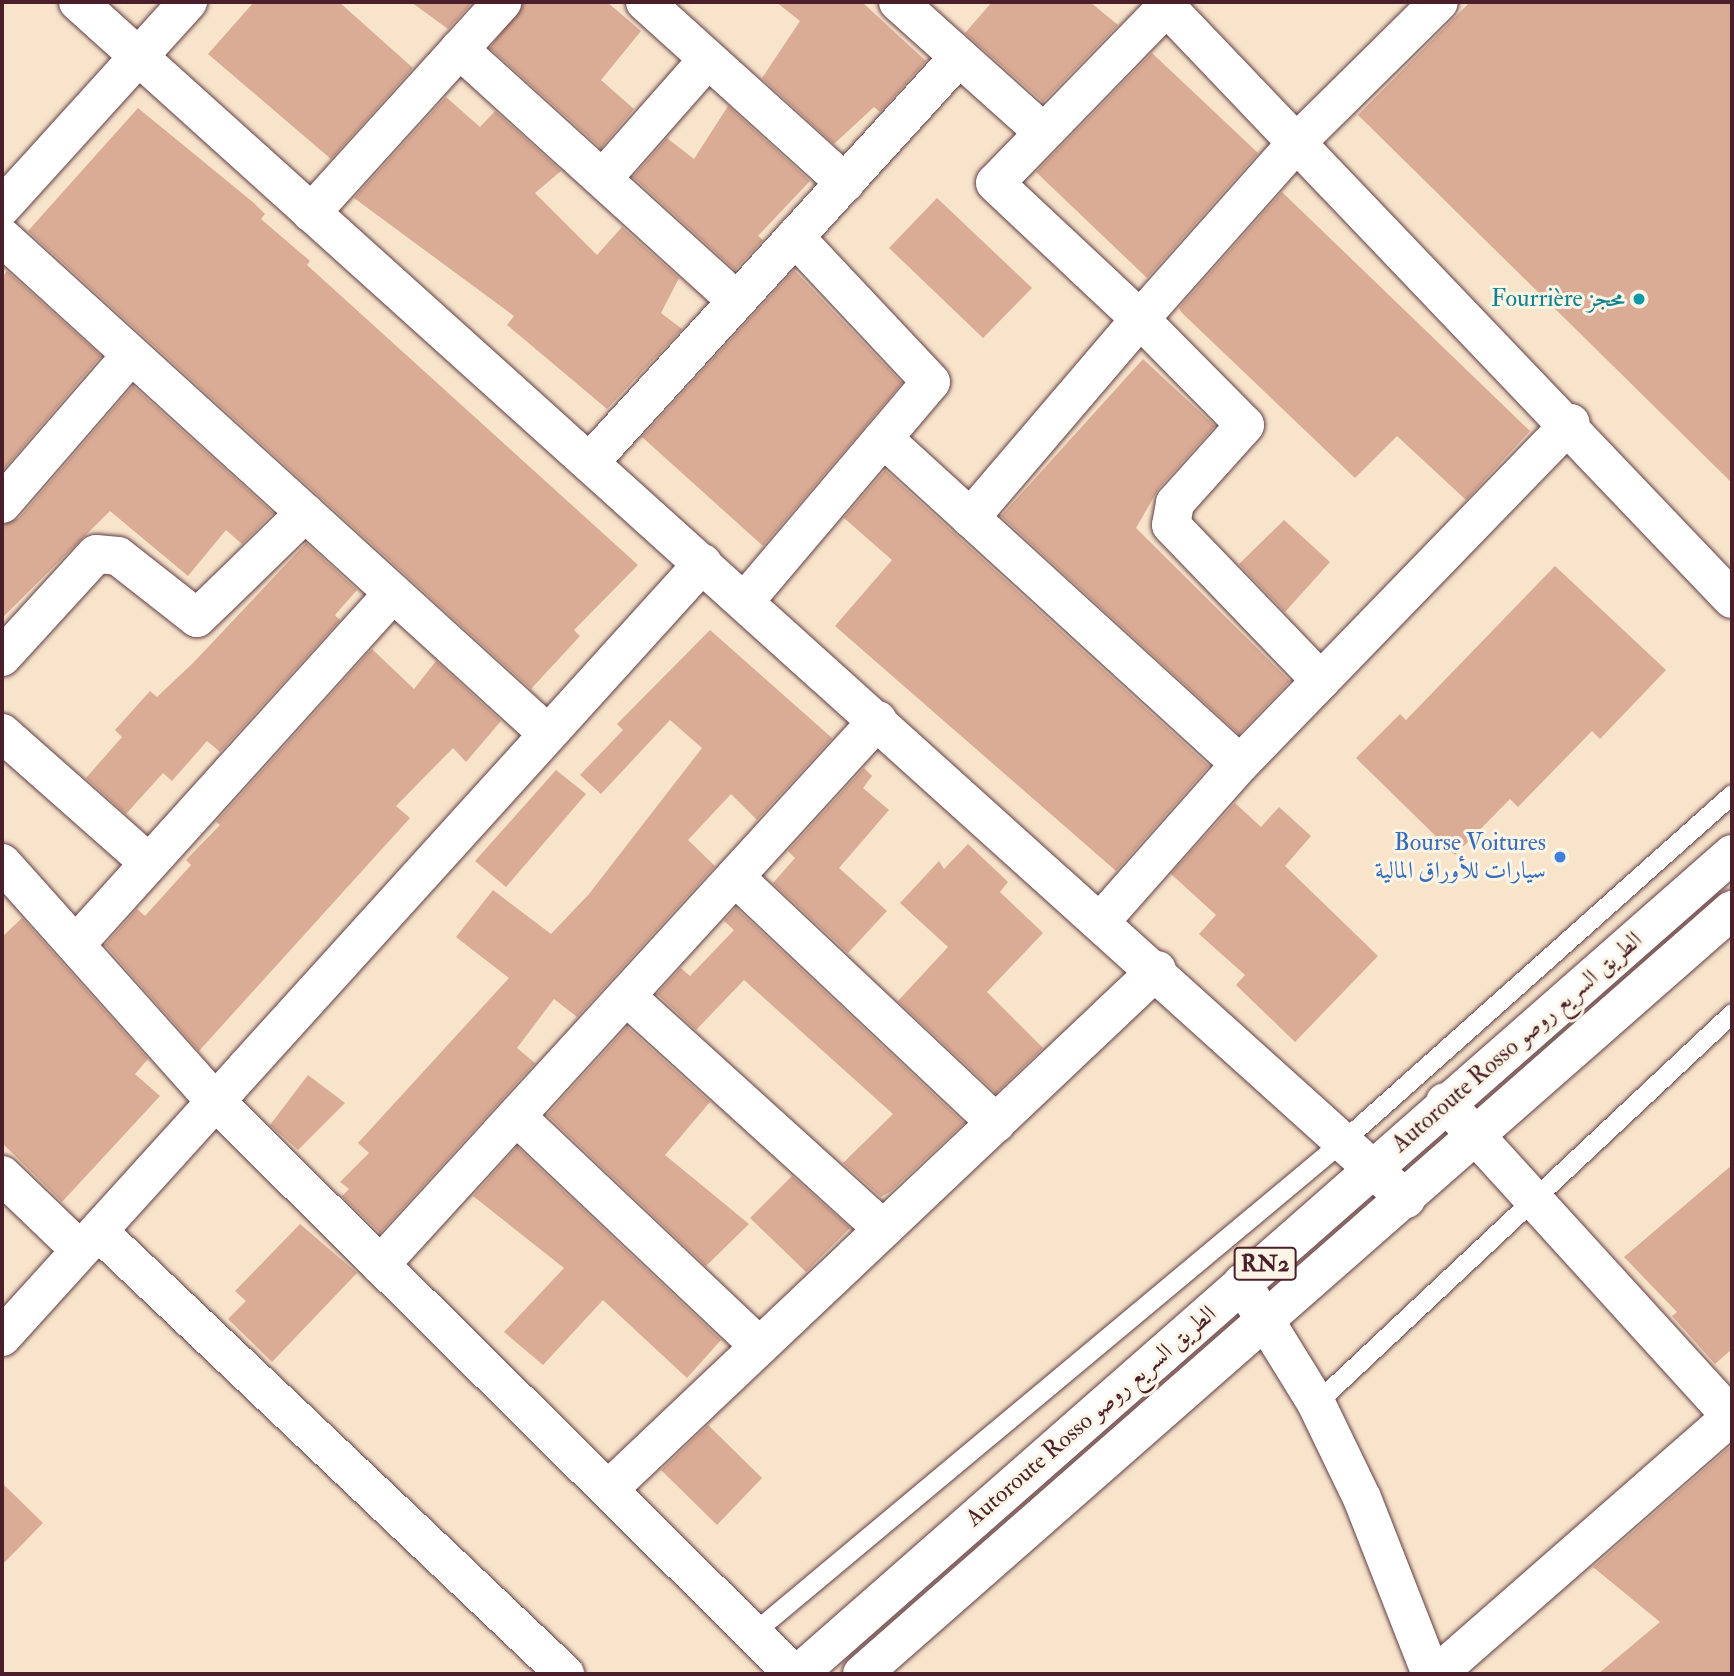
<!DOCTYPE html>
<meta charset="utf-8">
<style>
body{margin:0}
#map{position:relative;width:1734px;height:1676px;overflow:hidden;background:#f7e4cb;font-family:"IM FELL Double Pica",Amiri,serif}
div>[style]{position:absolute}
.building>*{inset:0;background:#dbac95}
.roads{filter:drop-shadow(0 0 2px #643d43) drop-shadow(0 0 2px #643d43)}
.service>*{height:19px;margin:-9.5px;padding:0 9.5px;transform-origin:9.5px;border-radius:9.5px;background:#fff}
.minor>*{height:38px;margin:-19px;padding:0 19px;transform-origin:19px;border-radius:19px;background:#fff}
.trunk>*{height:38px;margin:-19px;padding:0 19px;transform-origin:19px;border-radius:19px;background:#fff}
.dots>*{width:19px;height:19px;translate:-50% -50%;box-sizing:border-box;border:4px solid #fcf5e5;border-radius:50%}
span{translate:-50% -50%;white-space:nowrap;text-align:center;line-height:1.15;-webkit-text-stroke:6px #fcf5e5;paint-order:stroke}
.shield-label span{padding:2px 5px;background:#fcf5e5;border:2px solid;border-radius:5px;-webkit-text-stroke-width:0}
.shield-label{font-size:23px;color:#4a1f2b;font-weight:700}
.culture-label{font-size:24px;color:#0d838f}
.right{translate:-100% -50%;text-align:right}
.shop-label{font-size:24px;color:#366cbe}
.street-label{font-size:24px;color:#4a1f2b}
.frame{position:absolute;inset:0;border:4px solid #4a1f2b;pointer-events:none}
</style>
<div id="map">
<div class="building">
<div style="clip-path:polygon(254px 2px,339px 2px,413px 68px,331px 159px,208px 54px)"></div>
<div style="clip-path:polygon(411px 2px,473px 2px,448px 29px)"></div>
<div style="clip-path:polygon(523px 2px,607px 2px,641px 31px,601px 80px,634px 109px,601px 148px,490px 48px)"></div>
<div style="clip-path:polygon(776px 2px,862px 2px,926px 61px,880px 112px,874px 107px,834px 144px,762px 78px,800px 21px)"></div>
<div style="clip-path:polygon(992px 2px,1090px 2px,1118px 25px,1043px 102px,965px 33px)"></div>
<div style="clip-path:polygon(1470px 2px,1732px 2px,1732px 483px,1358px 115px)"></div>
<div style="clip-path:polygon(1152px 53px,1258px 153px,1147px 278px,1036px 172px)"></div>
<div style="clip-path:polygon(446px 97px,480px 127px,495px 111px,561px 171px,535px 193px,597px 255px,622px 227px,679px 278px,661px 313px,682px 329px,607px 409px,507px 325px,514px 316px,354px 198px)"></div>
<div style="clip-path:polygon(728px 106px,810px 181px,758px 236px,763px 240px,735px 270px,633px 177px,667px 138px,694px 159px)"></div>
<div style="clip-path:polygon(138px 108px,254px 203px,265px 214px,261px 219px,310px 261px,307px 265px,638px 565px,574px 630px,580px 636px,531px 689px,28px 231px)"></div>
<div style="clip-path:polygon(1282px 192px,1530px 431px,1466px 500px,1397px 436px,1355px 478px,1182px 313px,1179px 308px)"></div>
<div style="clip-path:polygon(937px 198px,1032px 288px,983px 338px,889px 248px)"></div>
<div style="clip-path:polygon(794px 270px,902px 383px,763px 546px,642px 437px)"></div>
<div style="clip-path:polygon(7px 271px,101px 356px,2px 471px,2px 278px)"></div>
<div style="clip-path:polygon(1143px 359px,1215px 426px,1159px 488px,1136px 528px,1290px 681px,1239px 734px,1001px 516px)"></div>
<div style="clip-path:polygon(133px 386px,273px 513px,242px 544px,226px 530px,188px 576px,110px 511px,2px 618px,2px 525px,19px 518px)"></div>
<div style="clip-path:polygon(885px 470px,1209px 766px,1116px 871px,835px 626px,892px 560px,844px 518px)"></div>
<div style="clip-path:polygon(1284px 520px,1330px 562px,1285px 612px,1239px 564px)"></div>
<div style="clip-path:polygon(306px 543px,357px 590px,335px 615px,340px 620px,220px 752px,207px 741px,172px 781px,163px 773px,126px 814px,86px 778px,122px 737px,115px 730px,150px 691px,157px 697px,194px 662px)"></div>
<div style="clip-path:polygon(1555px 566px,1666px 670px,1600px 739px,1592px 731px,1518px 807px,1510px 799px,1455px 855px,1356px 758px,1400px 714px,1406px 720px)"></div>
<div style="clip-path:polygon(710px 630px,832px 738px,757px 820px,731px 794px,688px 840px,715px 866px,577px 1017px,554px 999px,517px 1048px,535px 1063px,380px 1233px,342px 1196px,349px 1189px,340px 1182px,369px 1153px,358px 1143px,509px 978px,456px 937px,493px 890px,551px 934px,589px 894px,702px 748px,670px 720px,601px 794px,580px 775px,623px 730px,617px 724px)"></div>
<div style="clip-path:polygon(372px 649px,414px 689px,436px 661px,501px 721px,466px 762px,453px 748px,396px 806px,410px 818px,199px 1051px,105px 945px,137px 909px,145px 916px,191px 865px,186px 860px,220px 825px,216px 822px)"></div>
<div style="clip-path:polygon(864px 768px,872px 776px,863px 788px,889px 810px,839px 868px,887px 911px,848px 953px,773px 883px,795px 858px,788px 851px)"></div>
<div style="clip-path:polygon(556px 770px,586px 794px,506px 887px,475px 861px)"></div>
<div style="clip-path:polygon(1235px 803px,1261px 827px,1279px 807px,1311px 836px,1285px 866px,1378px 956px,1295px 1042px,1236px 985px,1245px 975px,1199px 934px,1216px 915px,1171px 874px)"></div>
<div style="clip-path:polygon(968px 844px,1008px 882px,1000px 892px,1043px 933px,987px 992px,1043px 1048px,996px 1093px,898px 1001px,948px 947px,900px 903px,939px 861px,944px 869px)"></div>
<div style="clip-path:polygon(736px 908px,964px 1123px,890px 1192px,881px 1197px,843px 1163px,893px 1114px,744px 980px,696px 1030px,657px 994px,681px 968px,690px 976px,734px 930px,724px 921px)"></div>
<div style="clip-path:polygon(22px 918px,148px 1059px,135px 1074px,160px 1096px,62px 1202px,2px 1143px,2px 937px)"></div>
<div style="clip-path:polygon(627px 1027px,710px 1102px,665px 1155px,749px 1224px,706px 1266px,547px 1115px)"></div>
<div style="clip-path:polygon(308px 1075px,345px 1103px,298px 1150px,270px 1125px)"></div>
<div style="clip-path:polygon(517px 1147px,721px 1340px,687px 1378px,603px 1300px,543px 1365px,504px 1332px,564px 1268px,473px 1196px)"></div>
<div style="clip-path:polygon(1732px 1165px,1732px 1349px,1715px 1364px,1672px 1316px,1677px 1312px,1624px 1257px)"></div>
<div style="clip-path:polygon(792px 1176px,850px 1228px,806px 1272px,750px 1218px)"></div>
<div style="clip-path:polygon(300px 1224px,357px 1273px,272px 1362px,228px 1319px,246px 1301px,235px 1291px)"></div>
<div style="clip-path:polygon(708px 1425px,762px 1478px,717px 1525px,661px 1470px)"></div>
<div style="clip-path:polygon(1732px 1445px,1732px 1674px,1598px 1674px,1660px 1622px,1593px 1567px)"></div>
<div style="clip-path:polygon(2px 1483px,43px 1523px,2px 1565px)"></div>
</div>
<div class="roads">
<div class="service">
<div style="left:1316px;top:1403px;width:570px;rotate:-43.15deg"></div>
<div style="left:754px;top:1632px;width:770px;rotate:-39.83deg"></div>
<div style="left:1345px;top:1139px;width:518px;rotate:-41.72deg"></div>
</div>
<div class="minor">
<div style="left:78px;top:2px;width:1788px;rotate:42.03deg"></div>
<div style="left:645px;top:2px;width:270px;rotate:42.1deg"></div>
<div style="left:898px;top:2px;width:195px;rotate:41.9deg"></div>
<div style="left:1162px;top:2px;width:825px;rotate:46.33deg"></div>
<div style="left:1171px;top:2px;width:252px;rotate:134.2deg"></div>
<div style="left:995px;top:183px;width:199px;rotate:43.2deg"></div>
<div style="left:1140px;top:319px;width:237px;rotate:-48.4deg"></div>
<div style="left:1297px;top:142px;width:199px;rotate:-44.6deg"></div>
<div style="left:459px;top:49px;width:375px;rotate:42.2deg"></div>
<div style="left:604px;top:177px;width:157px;rotate:-48.6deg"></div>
<div style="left:2px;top:207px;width:277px;rotate:-47.8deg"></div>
<div style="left:311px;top:213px;width:285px;rotate:-47.8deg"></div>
<div style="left:2px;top:237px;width:738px;rotate:42.31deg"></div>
<div style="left:883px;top:438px;width:483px;rotate:42.4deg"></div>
<div style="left:590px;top:462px;width:548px;rotate:-47.66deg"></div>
<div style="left:2px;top:504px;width:197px;rotate:-49.1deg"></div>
<div style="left:970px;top:518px;width:262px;rotate:-49.5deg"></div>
<div style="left:1140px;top:319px;width:149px;rotate:45.3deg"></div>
<div style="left:1245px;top:425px;width:105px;rotate:131.9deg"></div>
<div style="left:1175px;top:503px;width:22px;rotate:100deg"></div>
<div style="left:1171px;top:525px;width:216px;rotate:46.1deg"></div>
<div style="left:745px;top:601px;width:287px;rotate:-49.7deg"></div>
<div style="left:931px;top:382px;width:199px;rotate:-133.2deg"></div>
<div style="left:2px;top:657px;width:139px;rotate:-47.6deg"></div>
<div style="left:96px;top:554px;width:22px;rotate:5deg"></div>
<div style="left:118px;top:556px;width:100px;rotate:38.1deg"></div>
<div style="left:197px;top:618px;width:151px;rotate:-44.2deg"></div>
<div style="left:2px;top:733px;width:196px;rotate:41.5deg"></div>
<div style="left:2px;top:863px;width:319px;rotate:48.2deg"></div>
<div style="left:215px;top:1101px;width:815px;rotate:44.7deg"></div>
<div style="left:735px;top:877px;width:359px;rotate:43.3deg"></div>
<div style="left:1101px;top:921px;width:210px;rotate:-48.5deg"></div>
<div style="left:1240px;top:764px;width:475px;rotate:-45.9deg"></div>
<div style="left:78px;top:942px;width:470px;rotate:-47.9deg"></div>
<div style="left:626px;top:996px;width:347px;rotate:42.2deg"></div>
<div style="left:1445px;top:1102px;width:426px;rotate:47.7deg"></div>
<div style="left:516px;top:1116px;width:335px;rotate:43.4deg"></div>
<div style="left:2px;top:1175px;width:108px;rotate:43.9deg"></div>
<div style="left:98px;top:1231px;width:644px;rotate:43.49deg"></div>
<div style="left:380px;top:1265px;width:738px;rotate:-47.58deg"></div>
<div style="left:1242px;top:1283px;width:141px;rotate:58.3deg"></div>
<div style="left:1316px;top:1403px;width:106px;rotate:64.2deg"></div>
<div style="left:1362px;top:1498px;width:189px;rotate:68.6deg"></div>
<div style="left:2px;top:1337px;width:1044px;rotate:-47.83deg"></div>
<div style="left:611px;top:1487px;width:752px;rotate:-43.44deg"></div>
<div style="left:1437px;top:1674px;width:392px;rotate:-41.2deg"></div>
</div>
<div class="trunk">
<div style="left:798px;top:1674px;width:1243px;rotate:-41.28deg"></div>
<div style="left:862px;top:1674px;width:1158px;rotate:-41.29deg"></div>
</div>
</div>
<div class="dots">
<div style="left:1639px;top:299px;background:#0f9aa8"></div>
<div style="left:1560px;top:857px;background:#3f7fe0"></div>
</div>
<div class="shield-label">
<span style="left:1265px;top:1264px">RN2</span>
</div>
<div class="culture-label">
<span class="right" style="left:1625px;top:299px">Fourrière محجز</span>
</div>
<div class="shop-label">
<span class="right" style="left:1546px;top:857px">Bourse Voitures<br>سيارات للأوراق المالية</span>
</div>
<div class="street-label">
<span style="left:1517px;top:1042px;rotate:-41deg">Autoroute Rosso الطريق السريع روصو</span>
<span style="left:1091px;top:1416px;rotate:-41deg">Autoroute Rosso الطريق السريع روصو</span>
</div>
<div class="frame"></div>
</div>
